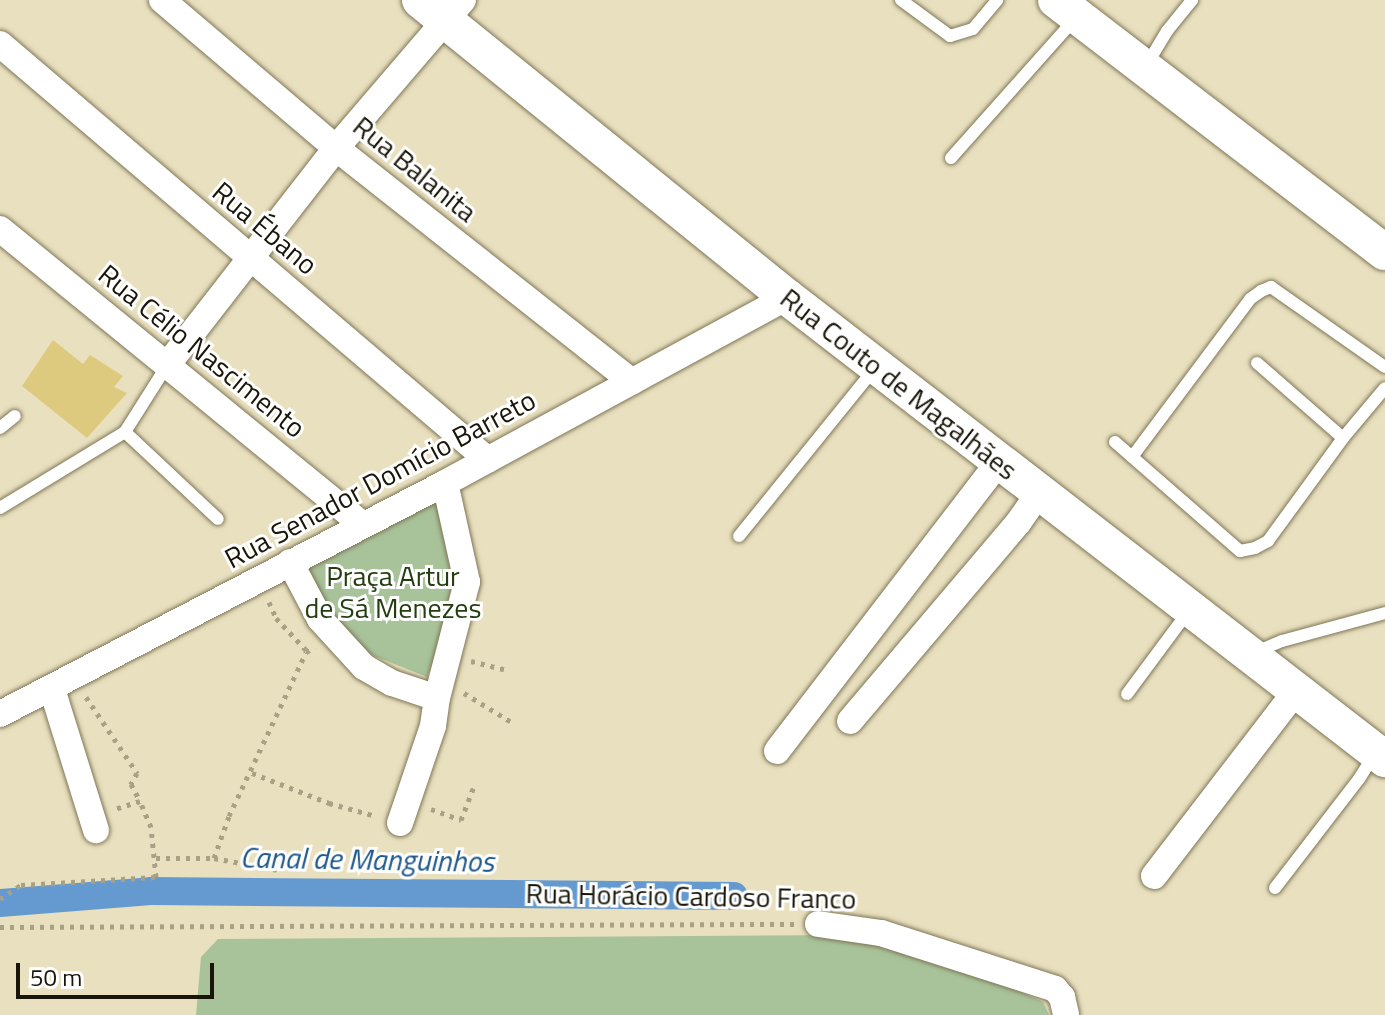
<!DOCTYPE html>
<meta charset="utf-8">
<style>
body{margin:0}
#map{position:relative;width:1385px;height:1015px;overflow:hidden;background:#e9e0bf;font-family:"Titillium Web",sans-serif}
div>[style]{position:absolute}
.green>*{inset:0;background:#a8c39a}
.canal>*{height:28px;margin:-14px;padding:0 14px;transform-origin:14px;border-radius:14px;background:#649ad0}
.building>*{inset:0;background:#deca7e}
.path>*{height:5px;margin-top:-2.5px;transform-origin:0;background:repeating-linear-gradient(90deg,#a8a186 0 4px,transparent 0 10px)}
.roads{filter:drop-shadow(0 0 2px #7e7657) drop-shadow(0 0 2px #7e7657)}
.service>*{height:12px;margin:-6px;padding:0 6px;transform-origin:6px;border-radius:6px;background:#fff}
.minor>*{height:26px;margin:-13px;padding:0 13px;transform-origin:13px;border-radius:13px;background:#fff}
.secondary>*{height:36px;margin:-18px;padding:0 18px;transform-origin:18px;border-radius:18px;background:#fff}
span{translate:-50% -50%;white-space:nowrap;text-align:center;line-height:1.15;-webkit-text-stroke:6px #fff;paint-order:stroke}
.street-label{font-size:28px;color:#191609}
.park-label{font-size:28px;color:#233e11}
.water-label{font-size:30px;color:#1f598d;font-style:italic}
.scale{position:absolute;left:16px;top:963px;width:198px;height:36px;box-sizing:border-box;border:4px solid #191609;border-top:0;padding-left:10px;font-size:24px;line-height:28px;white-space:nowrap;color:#191609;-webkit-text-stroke:6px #fff;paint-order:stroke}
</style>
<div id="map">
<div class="green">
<div style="clip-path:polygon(443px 496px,463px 581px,427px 677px,367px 653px,331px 618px,301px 570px)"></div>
<div style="clip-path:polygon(853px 935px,908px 942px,1043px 1002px,1049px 1015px,196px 1015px,201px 957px,218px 939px)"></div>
</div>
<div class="canal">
<div style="left:0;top:903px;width:151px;rotate:-4.5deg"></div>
<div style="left:151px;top:891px;width:583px;rotate:0.49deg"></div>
</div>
<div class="building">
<div style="clip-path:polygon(53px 340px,83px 364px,90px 355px,123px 376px,114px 387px,127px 393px,87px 438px,22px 386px)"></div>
</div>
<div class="path">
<div style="left:269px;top:602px;width:17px;rotate:66deg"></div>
<div style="left:276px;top:618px;width:48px;rotate:46.7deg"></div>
<div style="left:471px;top:661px;width:34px;rotate:14deg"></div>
<div style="left:464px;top:693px;width:57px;rotate:31.5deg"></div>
<div style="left:86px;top:697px;width:92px;rotate:56.1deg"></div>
<div style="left:137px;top:773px;width:13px;rotate:119deg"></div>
<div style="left:131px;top:784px;width:19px;rotate:62deg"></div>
<div style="left:252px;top:773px;width:83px;rotate:21.3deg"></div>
<div style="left:329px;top:803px;width:49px;rotate:15.5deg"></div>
<div style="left:431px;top:809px;width:32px;rotate:20deg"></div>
<div style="left:461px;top:820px;width:39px;rotate:-69deg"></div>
<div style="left:156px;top:858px;width:58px"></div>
<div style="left:214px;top:858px;width:65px;rotate:10.6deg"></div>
<div style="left:214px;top:858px;width:45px;rotate:-70.3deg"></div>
<div style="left:229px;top:816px;width:181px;rotate:-64.8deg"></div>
<div style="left:306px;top:652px;width:10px;rotate:-29deg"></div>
<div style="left:0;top:899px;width:25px;rotate:-34deg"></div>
<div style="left:21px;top:885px;width:135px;rotate:-3.4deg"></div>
<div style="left:156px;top:877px;width:50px;rotate:-95.7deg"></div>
<div style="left:151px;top:827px;width:28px;rotate:-113deg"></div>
<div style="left:140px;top:801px;width:25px;rotate:162deg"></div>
<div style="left:0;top:927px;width:795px;rotate:-0.22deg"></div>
</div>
<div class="roads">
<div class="service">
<div style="left:901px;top:0;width:61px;rotate:36.3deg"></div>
<div style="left:950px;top:36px;width:24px;rotate:-17deg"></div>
<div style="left:973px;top:29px;width:38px;rotate:-50deg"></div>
<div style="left:1146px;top:66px;width:41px;rotate:-59deg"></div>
<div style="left:1167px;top:31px;width:40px;rotate:-51deg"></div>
<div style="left:951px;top:158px;width:185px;rotate:-48.3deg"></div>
<div style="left:1257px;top:363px;width:114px;rotate:41.1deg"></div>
<div style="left:0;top:428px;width:19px;rotate:-39deg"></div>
<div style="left:125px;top:432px;width:127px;rotate:43.1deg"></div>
<div style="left:1115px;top:442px;width:166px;rotate:41.1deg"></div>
<div style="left:1240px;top:551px;width:15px;rotate:-11deg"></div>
<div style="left:1255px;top:548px;width:15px;rotate:-28deg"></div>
<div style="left:1268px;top:541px;width:127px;rotate:-53.9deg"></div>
<div style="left:1343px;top:438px;width:65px;rotate:-50deg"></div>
<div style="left:1132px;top:457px;width:197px;rotate:-53.2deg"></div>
<div style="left:1250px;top:299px;width:14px;rotate:-36deg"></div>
<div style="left:1261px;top:291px;width:11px;rotate:-22deg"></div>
<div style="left:1271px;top:287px;width:139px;rotate:35.1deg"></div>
<div style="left:0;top:508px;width:146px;rotate:-31.3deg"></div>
<div style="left:125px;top:432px;width:80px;rotate:-57.7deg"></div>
<div style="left:739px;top:536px;width:215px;rotate:-51deg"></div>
<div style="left:1256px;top:652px;width:28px;rotate:-23deg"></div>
<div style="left:1282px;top:641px;width:107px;rotate:-15.2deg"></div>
<div style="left:1127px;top:694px;width:102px;rotate:-53.4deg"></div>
<div style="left:1275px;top:888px;width:138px;rotate:-52.4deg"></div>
<div style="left:1359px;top:779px;width:31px;rotate:-58deg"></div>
</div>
<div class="minor">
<div style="left:162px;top:0;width:228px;rotate:40.4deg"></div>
<div style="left:336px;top:148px;width:377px;rotate:38.3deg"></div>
<div style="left:0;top:44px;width:641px;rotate:40.45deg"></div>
<div style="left:0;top:229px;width:467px;rotate:39.2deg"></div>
<div style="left:168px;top:364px;width:274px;rotate:-52.1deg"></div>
<div style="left:336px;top:148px;width:195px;rotate:-49.4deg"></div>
<div style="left:290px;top:562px;width:64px;rotate:62.2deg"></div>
<div style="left:320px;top:619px;width:65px;rotate:47.5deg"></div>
<div style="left:364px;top:667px;width:32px;rotate:30deg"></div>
<div style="left:392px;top:683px;width:47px;rotate:18.4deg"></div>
<div style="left:437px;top:698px;width:120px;rotate:-75.5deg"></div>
<div style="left:467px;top:582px;width:101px;rotate:-102.5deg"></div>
<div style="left:52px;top:689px;width:148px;rotate:72.7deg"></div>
<div style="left:0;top:714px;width:501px;rotate:-27.43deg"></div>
<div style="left:445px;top:483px;width:389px;rotate:-28.5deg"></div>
<div style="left:850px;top:721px;width:260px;rotate:-49.7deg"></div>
<div style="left:1018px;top:523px;width:37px;rotate:-55deg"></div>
<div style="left:777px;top:751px;width:364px;rotate:-52.5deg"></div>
<div style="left:400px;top:823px;width:102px;rotate:-71.2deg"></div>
<div style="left:433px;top:726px;width:28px;rotate:-82deg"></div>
<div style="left:1154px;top:876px;width:233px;rotate:-52.5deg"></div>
<div style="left:818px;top:924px;width:64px;rotate:8.1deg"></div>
<div style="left:881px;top:933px;width:183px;rotate:17.8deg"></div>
<div style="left:1055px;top:989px;width:11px;rotate:49deg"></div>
<div style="left:1062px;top:997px;width:18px;rotate:77deg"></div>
</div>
<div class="secondary">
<div style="left:420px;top:0;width:472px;rotate:39deg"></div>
<div style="left:787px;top:297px;width:756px;rotate:37.69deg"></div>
<div style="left:1056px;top:0;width:414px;rotate:37.5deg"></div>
</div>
</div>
<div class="street-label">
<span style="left:415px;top:169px;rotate:39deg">Rua Balanita</span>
<span style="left:265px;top:228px;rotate:40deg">Rua Ébano</span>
<span style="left:202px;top:351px;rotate:39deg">Rua Célio Nascimento</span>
<span style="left:899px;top:384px;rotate:38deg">Rua Couto de Magalhães</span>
<span style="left:380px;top:479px;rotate:-28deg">Rua Senador Domício Barreto</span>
<span style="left:691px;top:896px;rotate:1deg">Rua Horácio Cardoso Franco</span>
</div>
<div class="park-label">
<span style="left:393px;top:592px">Praça Artur<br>de Sá Menezes</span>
</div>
<div class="water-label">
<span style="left:367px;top:859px;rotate:1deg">Canal de Manguinhos</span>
</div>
<div class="scale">50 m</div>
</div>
